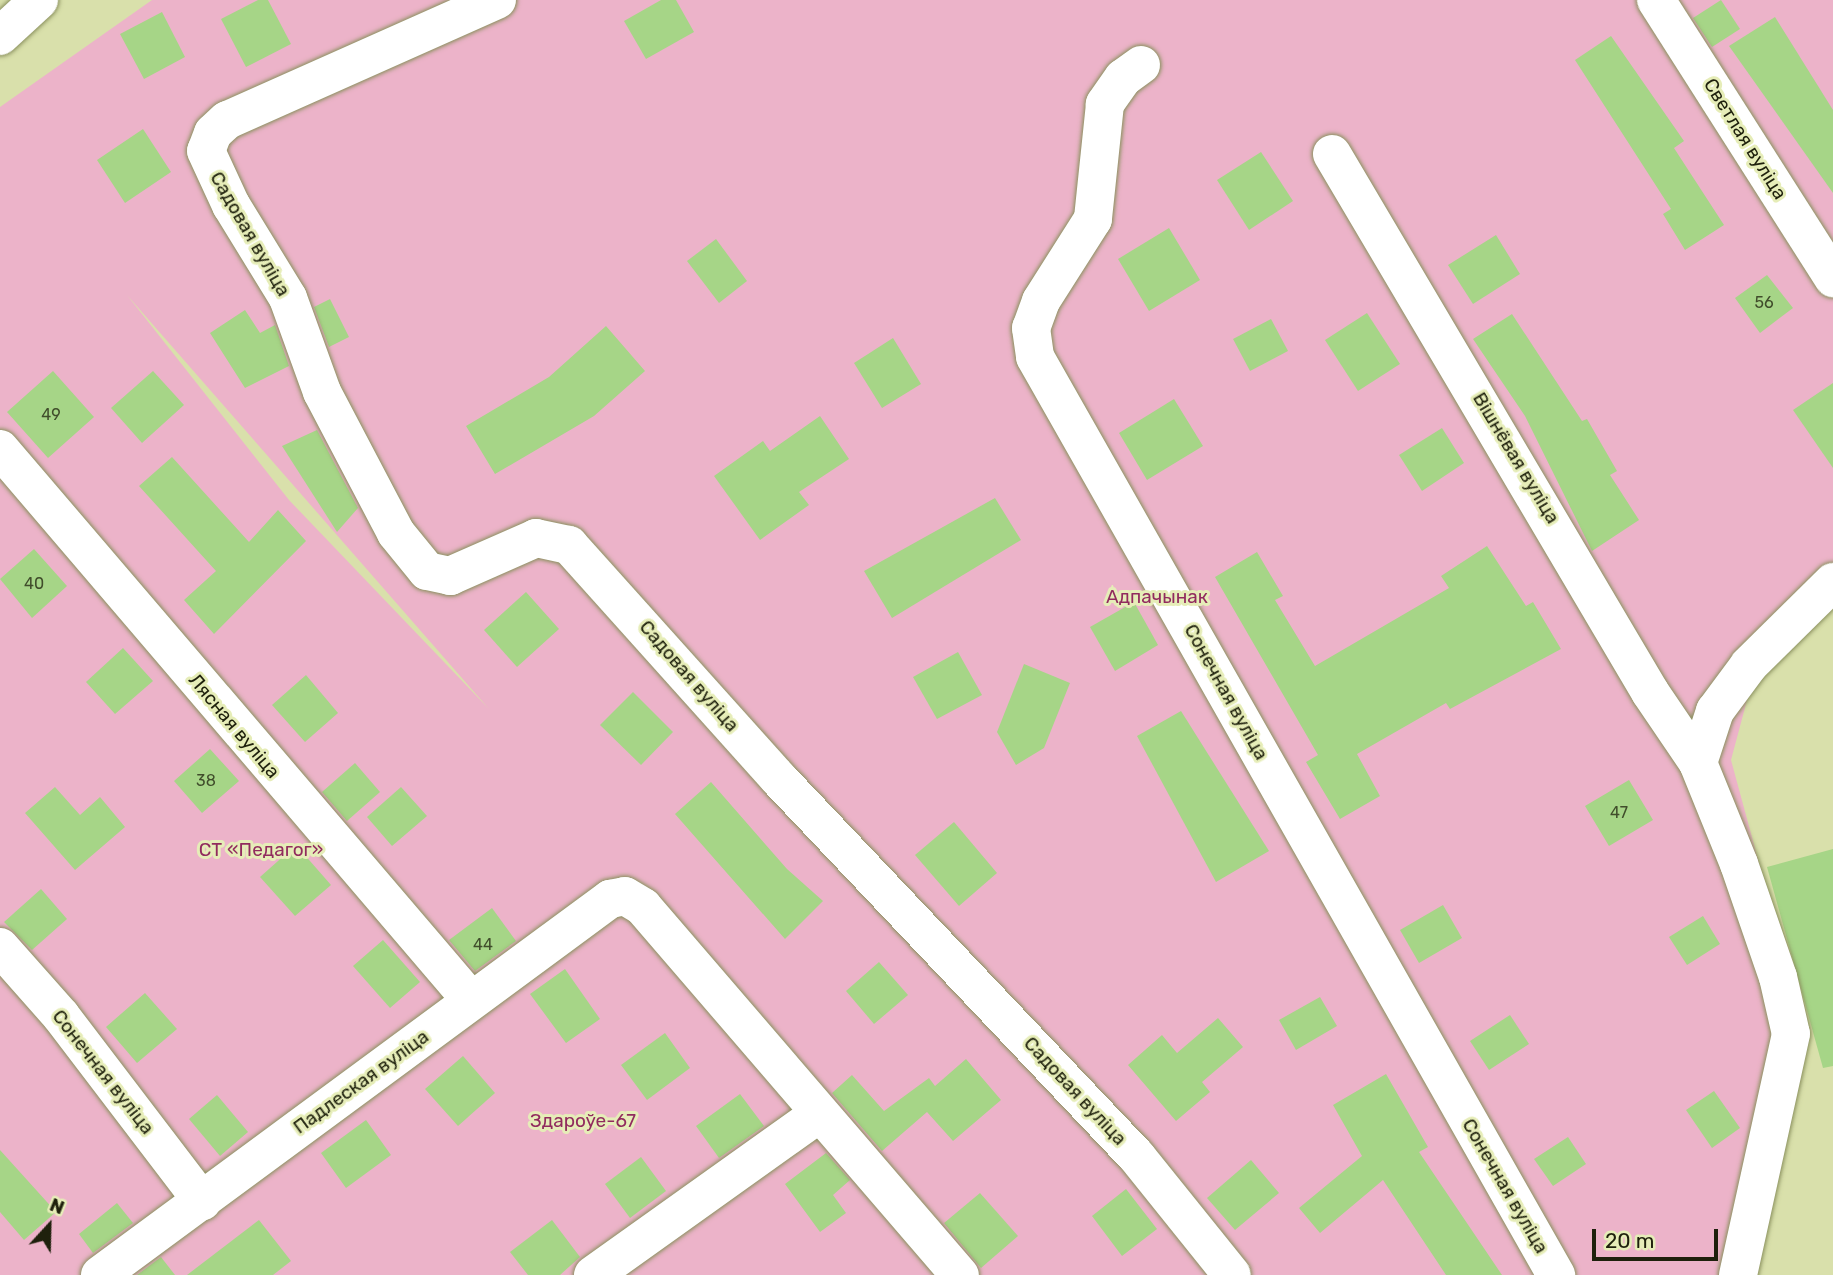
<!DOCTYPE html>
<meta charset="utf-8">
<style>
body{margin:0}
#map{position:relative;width:1833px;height:1275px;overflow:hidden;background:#d9e0ab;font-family:Rubik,sans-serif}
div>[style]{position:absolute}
.green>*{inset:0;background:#ecb3c9}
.building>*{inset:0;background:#a6d587}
.roads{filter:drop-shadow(0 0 2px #8a905e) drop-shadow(0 0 2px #8a905e)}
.minor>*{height:38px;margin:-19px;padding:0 19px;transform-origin:19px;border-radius:19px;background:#fff}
span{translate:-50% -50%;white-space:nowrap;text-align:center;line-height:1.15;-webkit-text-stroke:6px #e6edb8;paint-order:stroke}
.number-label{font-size:16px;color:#404d2b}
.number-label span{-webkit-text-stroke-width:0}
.street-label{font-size:19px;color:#1e200c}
.park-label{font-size:19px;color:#912b5e}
.north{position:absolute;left:14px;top:1191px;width:70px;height:70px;-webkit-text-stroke:5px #e6edb8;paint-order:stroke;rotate:22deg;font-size:19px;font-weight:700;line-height:28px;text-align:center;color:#1e200c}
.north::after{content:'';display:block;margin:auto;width:24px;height:32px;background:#1e200c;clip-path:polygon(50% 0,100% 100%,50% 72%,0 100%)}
.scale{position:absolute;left:1592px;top:1229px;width:126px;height:32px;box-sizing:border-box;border:4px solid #1e200c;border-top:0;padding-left:9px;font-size:21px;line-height:24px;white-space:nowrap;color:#1e200c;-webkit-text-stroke:5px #e6edb8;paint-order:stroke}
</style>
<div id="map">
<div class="green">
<div style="clip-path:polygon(evenodd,152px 0,1833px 0,1833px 608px,1750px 689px,1731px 760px,1787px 966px,1750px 1275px,0 1275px,0 107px,152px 0,127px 295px,489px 709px,289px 500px,127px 295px)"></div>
</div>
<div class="building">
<div style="clip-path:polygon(258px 0,268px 0,291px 44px,246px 67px,221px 19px)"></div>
<div style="clip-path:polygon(661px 0,676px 0,694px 32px,646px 59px,624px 21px)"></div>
<div style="clip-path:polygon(1721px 0,1740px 29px,1712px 47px,1693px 18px)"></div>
<div style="clip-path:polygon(162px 12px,185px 57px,144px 79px,120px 34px)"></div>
<div style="clip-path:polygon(1775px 17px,1833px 110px,1833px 193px,1729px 46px)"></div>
<div style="clip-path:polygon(1611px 36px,1684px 141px,1674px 148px,1724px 225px,1685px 250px,1663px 214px,1671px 209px,1575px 60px)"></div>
<div style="clip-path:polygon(143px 129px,171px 172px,125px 203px,97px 160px)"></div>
<div style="clip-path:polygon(1261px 152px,1293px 201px,1249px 230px,1217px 180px)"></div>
<div style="clip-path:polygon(1169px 228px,1200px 280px,1149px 311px,1118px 259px)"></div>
<div style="clip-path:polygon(1496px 235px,1520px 274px,1473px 304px,1448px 265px)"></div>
<div style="clip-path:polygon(716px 239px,747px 281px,719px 303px,687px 261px)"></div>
<div style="clip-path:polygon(1767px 275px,1793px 308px,1760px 333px,1735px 298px)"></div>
<div style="clip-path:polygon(330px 299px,349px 337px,329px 347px,314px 307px)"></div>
<div style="clip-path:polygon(245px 310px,260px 333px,275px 325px,289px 366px,245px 388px,210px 333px)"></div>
<div style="clip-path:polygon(1367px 313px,1400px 364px,1358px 391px,1325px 340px)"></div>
<div style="clip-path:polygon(1512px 314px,1582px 421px,1587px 419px,1617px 471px,1610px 475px,1639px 520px,1592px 551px,1525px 416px,1473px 339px)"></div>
<div style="clip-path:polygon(1271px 319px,1288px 351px,1250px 371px,1233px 339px)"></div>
<div style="clip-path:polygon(606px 326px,645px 371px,594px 416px,495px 474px,466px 426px,549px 377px)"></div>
<div style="clip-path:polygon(893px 338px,921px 384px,882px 408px,854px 363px)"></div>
<div style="clip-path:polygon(53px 371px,94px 417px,48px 458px,7px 412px)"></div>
<div style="clip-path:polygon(153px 371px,184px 405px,142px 443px,111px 408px)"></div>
<div style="clip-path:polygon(1833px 383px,1833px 468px,1793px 410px)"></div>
<div style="clip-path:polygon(1174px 399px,1203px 446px,1147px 480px,1119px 433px)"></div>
<div style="clip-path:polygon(820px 416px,849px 459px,799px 492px,809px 505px,760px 540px,714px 476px,763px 441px,770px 451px)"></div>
<div style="clip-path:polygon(1442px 428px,1464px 463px,1422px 491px,1399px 455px)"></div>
<div style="clip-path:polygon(317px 430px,358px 508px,337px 532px,282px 446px)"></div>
<div style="clip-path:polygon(172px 457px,249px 542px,278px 510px,306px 541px,214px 634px,184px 600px,216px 571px,139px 486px)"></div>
<div style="clip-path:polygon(995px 498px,1021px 540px,892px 618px,864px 571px)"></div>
<div style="clip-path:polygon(1487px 546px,1526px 606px,1533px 602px,1561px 649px,1450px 709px,1446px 703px,1357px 754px,1380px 796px,1340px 819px,1306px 762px,1318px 755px,1215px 577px,1257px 552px,1283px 596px,1275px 600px,1315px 666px,1449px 588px,1441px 576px)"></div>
<div style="clip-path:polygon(34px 549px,67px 586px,32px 618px,0 579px)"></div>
<div style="clip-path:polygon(526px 592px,559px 629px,517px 667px,484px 630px)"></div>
<div style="clip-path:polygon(1134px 602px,1158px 645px,1115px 671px,1090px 627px)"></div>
<div style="clip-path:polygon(123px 648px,153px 681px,115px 714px,86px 682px)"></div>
<div style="clip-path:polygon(958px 652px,982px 695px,937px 719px,913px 677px)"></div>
<div style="clip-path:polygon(1024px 664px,1070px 683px,1044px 748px,1016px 765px,997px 732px)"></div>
<div style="clip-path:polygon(306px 675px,338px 713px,305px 742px,272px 705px)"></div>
<div style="clip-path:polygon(633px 692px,673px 732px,641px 765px,600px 725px)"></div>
<div style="clip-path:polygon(1181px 711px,1269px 851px,1216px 882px,1137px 736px)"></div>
<div style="clip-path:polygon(210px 749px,239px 781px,202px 813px,174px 781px)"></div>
<div style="clip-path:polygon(355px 763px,380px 792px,347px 821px,322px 792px)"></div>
<div style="clip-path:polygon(1629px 780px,1653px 820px,1609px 846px,1585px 806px)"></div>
<div style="clip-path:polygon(711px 782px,787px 869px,823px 901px,785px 939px,675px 814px)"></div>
<div style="clip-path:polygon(55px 787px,80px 815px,100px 797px,125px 827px,75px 870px,25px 813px)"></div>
<div style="clip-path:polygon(401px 787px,427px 816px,392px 846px,367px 817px)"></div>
<div style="clip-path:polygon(954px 822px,997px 873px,959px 906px,915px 855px)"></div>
<div style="clip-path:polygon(296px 845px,331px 885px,295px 916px,260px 877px)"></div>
<div style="clip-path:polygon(1833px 849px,1833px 1066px,1823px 1068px,1767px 867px)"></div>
<div style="clip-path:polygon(41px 889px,67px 919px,32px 950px,4px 922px)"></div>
<div style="clip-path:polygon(1443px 905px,1462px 938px,1419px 963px,1400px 930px)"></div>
<div style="clip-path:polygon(492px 908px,516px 941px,475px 971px,449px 940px)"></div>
<div style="clip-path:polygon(1703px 916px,1720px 944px,1687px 965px,1669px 937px)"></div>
<div style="clip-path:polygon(383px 940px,420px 982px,390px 1008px,353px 966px)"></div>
<div style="clip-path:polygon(879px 962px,908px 995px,874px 1024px,846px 991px)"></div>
<div style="clip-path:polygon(565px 969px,600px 1019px,566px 1043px,530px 994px)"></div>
<div style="clip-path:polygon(145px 993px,177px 1029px,137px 1063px,106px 1027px)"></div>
<div style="clip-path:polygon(1320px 997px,1337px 1026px,1296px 1050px,1279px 1020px)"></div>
<div style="clip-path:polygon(1510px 1015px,1529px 1044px,1489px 1070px,1470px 1041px)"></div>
<div style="clip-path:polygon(1218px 1018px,1243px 1047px,1202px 1082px,1210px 1092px,1176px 1121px,1128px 1065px,1162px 1035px,1177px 1053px)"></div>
<div style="clip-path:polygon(665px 1033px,690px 1068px,647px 1100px,621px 1065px)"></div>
<div style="clip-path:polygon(463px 1056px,495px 1093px,458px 1126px,425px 1089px)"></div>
<div style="clip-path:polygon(966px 1059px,1001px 1100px,953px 1141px,927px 1112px,882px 1151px,832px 1093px,852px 1075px,884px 1111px,929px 1078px,935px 1086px)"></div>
<div style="clip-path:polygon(1386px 1074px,1428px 1147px,1419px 1152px,1502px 1275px,1446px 1275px,1383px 1180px,1320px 1233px,1299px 1208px,1362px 1156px,1333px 1105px)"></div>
<div style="clip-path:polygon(1714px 1091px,1740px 1128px,1712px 1148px,1686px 1110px)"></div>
<div style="clip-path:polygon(740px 1094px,764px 1126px,719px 1158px,696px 1126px)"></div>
<div style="clip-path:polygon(217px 1095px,248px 1132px,220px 1156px,189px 1119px)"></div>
<div style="clip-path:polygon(366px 1120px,391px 1155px,346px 1188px,321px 1153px)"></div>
<div style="clip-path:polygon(1568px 1137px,1586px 1164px,1553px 1186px,1534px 1159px)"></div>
<div style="clip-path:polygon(0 1150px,56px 1212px,24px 1240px,0 1212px)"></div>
<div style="clip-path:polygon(826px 1153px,850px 1180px,833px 1195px,846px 1213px,820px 1232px,785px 1184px)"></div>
<div style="clip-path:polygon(641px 1157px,666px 1191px,630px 1218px,605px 1184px)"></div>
<div style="clip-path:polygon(1251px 1160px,1279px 1193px,1235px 1230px,1207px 1198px)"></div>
<div style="clip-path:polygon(1126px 1189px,1157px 1229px,1122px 1256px,1092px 1216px)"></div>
<div style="clip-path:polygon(980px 1193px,1018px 1236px,981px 1268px,944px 1223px)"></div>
<div style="clip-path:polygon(117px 1203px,133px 1223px,93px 1253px,79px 1234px)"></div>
<div style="clip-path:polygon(259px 1220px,291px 1261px,273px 1275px,187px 1275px)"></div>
<div style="clip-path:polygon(552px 1220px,580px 1257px,560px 1275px,528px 1275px,510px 1252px)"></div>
<div style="clip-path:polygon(161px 1257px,175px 1275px,137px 1275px)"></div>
</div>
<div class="roads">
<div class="minor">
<div style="left:497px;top:0;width:295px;rotate:156deg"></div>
<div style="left:227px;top:120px;width:19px;rotate:137deg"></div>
<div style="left:213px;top:133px;width:19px;rotate:111deg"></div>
<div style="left:206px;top:151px;width:60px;rotate:65.2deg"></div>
<div style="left:231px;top:205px;width:109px;rotate:58.5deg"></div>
<div style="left:288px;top:298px;width:100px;rotate:70.1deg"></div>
<div style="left:322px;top:392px;width:159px;rotate:62.3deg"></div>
<div style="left:396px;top:533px;width:49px;rotate:50.8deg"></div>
<div style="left:427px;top:571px;width:24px;rotate:12deg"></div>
<div style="left:450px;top:576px;width:94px;rotate:-23.8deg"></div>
<div style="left:536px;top:538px;width:34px;rotate:12deg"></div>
<div style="left:569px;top:545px;width:313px;rotate:48.1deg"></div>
<div style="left:778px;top:778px;width:522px;rotate:46.55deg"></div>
<div style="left:1137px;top:1157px;width:151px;rotate:51.2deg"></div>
<div style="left:1656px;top:0;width:330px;rotate:57.5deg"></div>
<div style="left:0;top:36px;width:53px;rotate:-42.7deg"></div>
<div style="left:1141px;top:65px;width:22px;rotate:144deg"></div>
<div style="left:1123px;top:78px;width:32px;rotate:125deg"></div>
<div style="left:1105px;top:104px;width:116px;rotate:96deg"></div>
<div style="left:1093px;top:219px;width:97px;rotate:122.4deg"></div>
<div style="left:1041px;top:301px;width:29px;rotate:110deg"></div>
<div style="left:1031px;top:328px;width:29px;rotate:82deg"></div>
<div style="left:1035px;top:357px;width:1056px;rotate:60.42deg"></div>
<div style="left:1332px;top:154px;width:625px;rotate:59.41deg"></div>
<div style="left:1650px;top:692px;width:86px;rotate:55.9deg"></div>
<div style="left:1698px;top:763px;width:109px;rotate:67.9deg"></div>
<div style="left:1739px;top:864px;width:120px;rotate:71deg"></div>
<div style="left:1778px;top:977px;width:58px;rotate:77.2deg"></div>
<div style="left:1791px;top:1034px;width:247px;rotate:102.4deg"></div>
<div style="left:0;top:449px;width:725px;rotate:49.48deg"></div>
<div style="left:1698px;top:763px;width:55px;rotate:-71.9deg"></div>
<div style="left:1715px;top:711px;width:57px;rotate:-53.5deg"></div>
<div style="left:1749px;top:665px;width:118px;rotate:-44.7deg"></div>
<div style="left:0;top:947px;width:92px;rotate:48.5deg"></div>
<div style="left:61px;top:1016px;width:233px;rotate:52.7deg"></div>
<div style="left:100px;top:1275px;width:634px;rotate:-36.4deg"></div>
<div style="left:610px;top:899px;width:15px;rotate:-11deg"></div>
<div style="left:625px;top:896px;width:21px;rotate:31deg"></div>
<div style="left:643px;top:907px;width:486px;rotate:49.3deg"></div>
<div style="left:593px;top:1275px;width:275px;rotate:-35.5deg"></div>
</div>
</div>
<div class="number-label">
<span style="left:1764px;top:303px">56</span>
<span style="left:51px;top:415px">49</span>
<span style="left:34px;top:584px">40</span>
<span style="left:206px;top:781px">38</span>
<span style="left:1619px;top:813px">47</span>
<span style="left:483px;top:945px">44</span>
</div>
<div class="street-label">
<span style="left:1745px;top:139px;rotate:58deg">Светлая вуліца</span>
<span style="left:250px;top:234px;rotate:60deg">Садовая вуліца</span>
<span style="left:1516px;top:458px;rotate:59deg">Вішнёвая вуліца</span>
<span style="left:689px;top:676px;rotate:49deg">Садовая вуліца</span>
<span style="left:1226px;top:692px;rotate:61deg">Сонечная вуліца</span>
<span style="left:234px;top:726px;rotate:50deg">Лясная вуліца</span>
<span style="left:103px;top:1072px;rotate:52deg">Сонечная вуліца</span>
<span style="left:361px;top:1082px;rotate:-36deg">Падлеская вуліца</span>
<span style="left:1075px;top:1091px;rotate:47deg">Садовая вуліца</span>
<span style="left:1505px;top:1186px;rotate:60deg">Сонечная вуліца</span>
</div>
<div class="park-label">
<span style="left:1157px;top:597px">Адпачынак</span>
<span style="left:261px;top:850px">СТ «Педагог»</span>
<span style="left:583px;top:1121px">Здароўе-67</span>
</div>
<div class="north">N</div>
<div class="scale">20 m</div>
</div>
